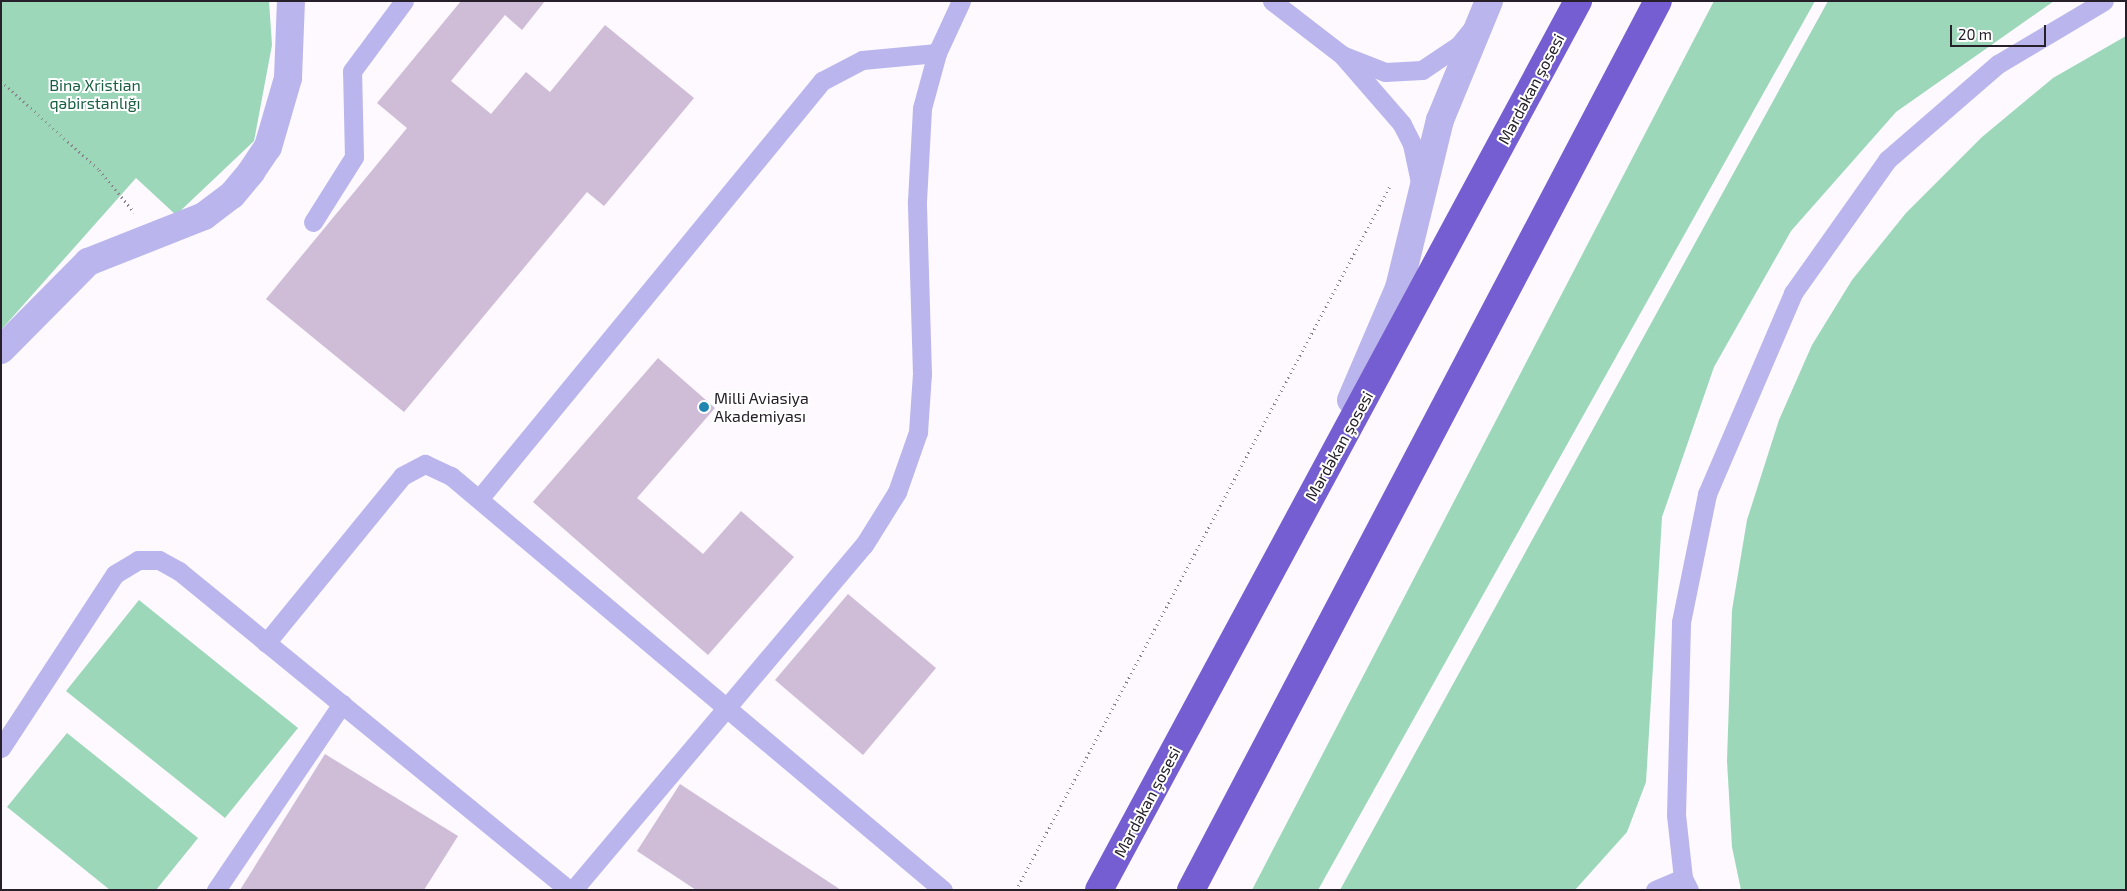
<!DOCTYPE html>
<meta charset="utf-8">
<style>
body{margin:0}
#map{position:relative;width:2127px;height:891px;overflow:hidden;background:#fdf9ff;font-family:"Exo 2",sans-serif}
div>[style]{position:absolute}
.green>*{inset:0;background:#9bd7b8}
.building>*{inset:0;background:#cfbcd7}
.path>*{height:3px;margin-top:-1.5px;transform-origin:0;background:repeating-linear-gradient(90deg,#88828a 0 1px,transparent 0 5px)}
.service>*{height:19px;margin:-9.5px;padding:0 9.5px;transform-origin:9.5px;border-radius:9.5px;background:#bab5ec}
.minor>*{height:28px;margin:-14px;padding:0 14px;transform-origin:14px;border-radius:14px;background:#bab5ec}
.tertiary>*{height:28px;margin:-14px;padding:0 14px;transform-origin:14px;border-radius:14px;background:#bab5ec}
.motorway>*{height:28px;margin:-14px;padding:0 14px;transform-origin:14px;border-radius:14px;background:#755ed1}
.dots>*{width:14px;height:14px;translate:-50% -50%;box-sizing:border-box;border:2px solid #fff;border-radius:50%}
span{translate:-50% -50%;white-space:nowrap;text-align:center;line-height:1.15;-webkit-text-stroke:4px #fff;paint-order:stroke}
.park-label{font-size:16px;color:#195f42}
.street-label{font-size:16px;color:#27202a}
.poi-label{font-size:16px;color:#27202a}
.left{translate:0 -50%;text-align:left}
.frame{position:absolute;inset:0;border:2px solid #27202a;pointer-events:none}
.scale{position:absolute;left:1950px;top:25px;width:96px;height:22px;box-sizing:border-box;border:2px solid #27202a;border-top:0;padding-left:6px;font-size:15px;line-height:18px;white-space:nowrap;color:#27202a;-webkit-text-stroke:4px #fff;paint-order:stroke}
</style>
<div id="map">
<div class="green">
<div style="clip-path:polygon(1px 1px,269px 1px,272px 45px,254px 141px,176px 215px,136px 178px,1px 330px)"></div>
<div style="clip-path:polygon(1714px 1px,1815px 1px,1318px 890px,1252px 890px)"></div>
<div style="clip-path:polygon(1828px 1px,2054px 1px,1896px 112px,1791px 231px,1714px 367px,1662px 517px,1646px 782px,1627px 832px,1575px 890px,1340px 890px)"></div>
<div style="clip-path:polygon(2126px 36px,2126px 890px,1741px 890px,1732px 847px,1727px 761px,1732px 610px,1747px 520px,1779px 420px,1812px 345px,1852px 280px,1906px 213px,1982px 137px,2053px 78px)"></div>
<div style="clip-path:polygon(139px 600px,298px 728px,225px 818px,66px 691px)"></div>
<div style="clip-path:polygon(67px 733px,198px 838px,156px 890px,110px 890px,7px 807px)"></div>
</div>
<div class="building">
<div style="clip-path:polygon(461px 1px,545px 1px,522px 30px,505px 15px,451px 81px,491px 114px,526px 72px,550px 92px,605px 25px,694px 98px,604px 206px,587px 192px,404px 412px,266px 299px,407px 128px,377px 103px)"></div>
<div style="clip-path:polygon(658px 358px,715px 408px,637px 498px,703px 554px,741px 511px,794px 557px,708px 655px,533px 502px)"></div>
<div style="clip-path:polygon(848px 594px,936px 668px,863px 755px,775px 680px)"></div>
<div style="clip-path:polygon(325px 754px,458px 836px,424px 890px,240px 890px)"></div>
<div style="clip-path:polygon(680px 784px,841px 890px,696px 890px,637px 851px)"></div>
</div>
<div class="path">
<div style="left:1px;top:81px;width:132px;rotate:42.2deg"></div>
<div style="left:99px;top:170px;width:55px;rotate:50.2deg"></div>
<div style="left:1016px;top:890px;width:799px;rotate:-62.02deg"></div>
</div>
<div class="service">
<div style="left:1272px;top:1px;width:88px;rotate:37.6deg"></div>
<div style="left:1420px;top:182px;width:39px;rotate:-102deg"></div>
<div style="left:1412px;top:144px;width:22px;rotate:-117deg"></div>
<div style="left:1402px;top:124px;width:91px;rotate:-131deg"></div>
<div style="left:1342px;top:55px;width:46px;rotate:21.6deg"></div>
<div style="left:1385px;top:72px;width:37px;rotate:-3deg"></div>
<div style="left:1422px;top:70px;width:45px;rotate:-34deg"></div>
<div style="left:1459px;top:45px;width:21px;rotate:-51deg"></div>
<div style="left:313px;top:222px;width:77px;rotate:-57.8deg"></div>
<div style="left:354px;top:157px;width:86px;rotate:-91.3deg"></div>
<div style="left:352px;top:71px;width:87px;rotate:-53.4deg"></div>
<div style="left:479px;top:499px;width:541px;rotate:-50.63deg"></div>
<div style="left:822px;top:81px;width:45px;rotate:-27.7deg"></div>
<div style="left:862px;top:60px;width:75px;rotate:-5.3deg"></div>
<div style="left:266px;top:643px;width:215px;rotate:-50.8deg"></div>
<div style="left:402px;top:476px;width:26px;rotate:-28deg"></div>
<div style="left:425px;top:464px;width:29px;rotate:25deg"></div>
<div style="left:451px;top:476px;width:643px;rotate:40.08deg"></div>
<div style="left:1px;top:748px;width:208px;rotate:-56.8deg"></div>
<div style="left:115px;top:574px;width:27px;rotate:-31deg"></div>
<div style="left:138px;top:560px;width:21px"></div>
<div style="left:159px;top:560px;width:23px;rotate:29deg"></div>
<div style="left:179px;top:571px;width:504px;rotate:39.28deg"></div>
<div style="left:216px;top:890px;width:225px;rotate:-55.9deg"></div>
<div style="left:573px;top:890px;width:451px;rotate:-49.9deg"></div>
<div style="left:864px;top:545px;width:62px;rotate:-58.1deg"></div>
<div style="left:897px;top:492px;width:64px;rotate:-70.7deg"></div>
<div style="left:918px;top:432px;width:58px;rotate:-86.1deg"></div>
<div style="left:922px;top:374px;width:173px;rotate:-91.7deg"></div>
<div style="left:917px;top:201px;width:93px;rotate:-86.9deg"></div>
<div style="left:922px;top:108px;width:57px;rotate:-74.7deg"></div>
<div style="left:937px;top:53px;width:57px;rotate:-65.2deg"></div>
<div style="left:1655px;top:890px;width:30px;rotate:-23deg"></div>
<div style="left:1689px;top:890px;width:13px;rotate:-117deg"></div>
<div style="left:1683px;top:878px;width:63px;rotate:-96.3deg"></div>
<div style="left:1676px;top:815px;width:193px;rotate:-88.5deg"></div>
<div style="left:1681px;top:622px;width:131px;rotate:-78.5deg"></div>
<div style="left:1707px;top:494px;width:219px;rotate:-66.8deg"></div>
<div style="left:1793px;top:293px;width:163px;rotate:-54.7deg"></div>
<div style="left:1887px;top:160px;width:147px;rotate:-40.9deg"></div>
<div style="left:1998px;top:64px;width:123px;rotate:-30.7deg"></div>
</div>
<div class="minor">
<div style="left:1px;top:350px;width:124px;rotate:-45.3deg"></div>
<div style="left:88px;top:262px;width:125px;rotate:-21.6deg"></div>
<div style="left:204px;top:216px;width:35px;rotate:-37deg"></div>
<div style="left:232px;top:195px;width:30px;rotate:-50deg"></div>
<div style="left:251px;top:172px;width:30px;rotate:-56deg"></div>
<div style="left:268px;top:147px;width:72px;rotate:-73.8deg"></div>
<div style="left:288px;top:78px;width:77px;rotate:-87.8deg"></div>
</div>
<div class="tertiary">
<div style="left:1351px;top:400px;width:122px;rotate:-66.8deg"></div>
<div style="left:1399px;top:288px;width:173px;rotate:-76.3deg"></div>
<div style="left:1440px;top:120px;width:129px;rotate:-67.6deg"></div>
</div>
<div class="motorway">
<div style="left:1099px;top:890px;width:1010px;rotate:-61.68deg"></div>
<div style="left:1191px;top:890px;width:1004px;rotate:-62.29deg"></div>
</div>
<div class="dots">
<div style="left:704px;top:407px;background:#2287b0"></div>
</div>
<div class="park-label">
<span style="left:95px;top:94px">Binə Xristian<br>qəbirstanlığı</span>
</div>
<div class="street-label">
<span style="left:1531px;top:89px;rotate:-62deg">Mərdəkan şosesi</span>
<span style="left:1339px;top:446px;rotate:-61deg">Mərdəkan şosesi</span>
<span style="left:1147px;top:802px;rotate:-62deg">Mərdəkan şosesi</span>
</div>
<div class="poi-label">
<span class="left" style="left:714px;top:407px">Milli Aviasiya<br>Akademiyası</span>
</div>
<div class="frame"></div>
<div class="scale">20 m</div>
</div>
